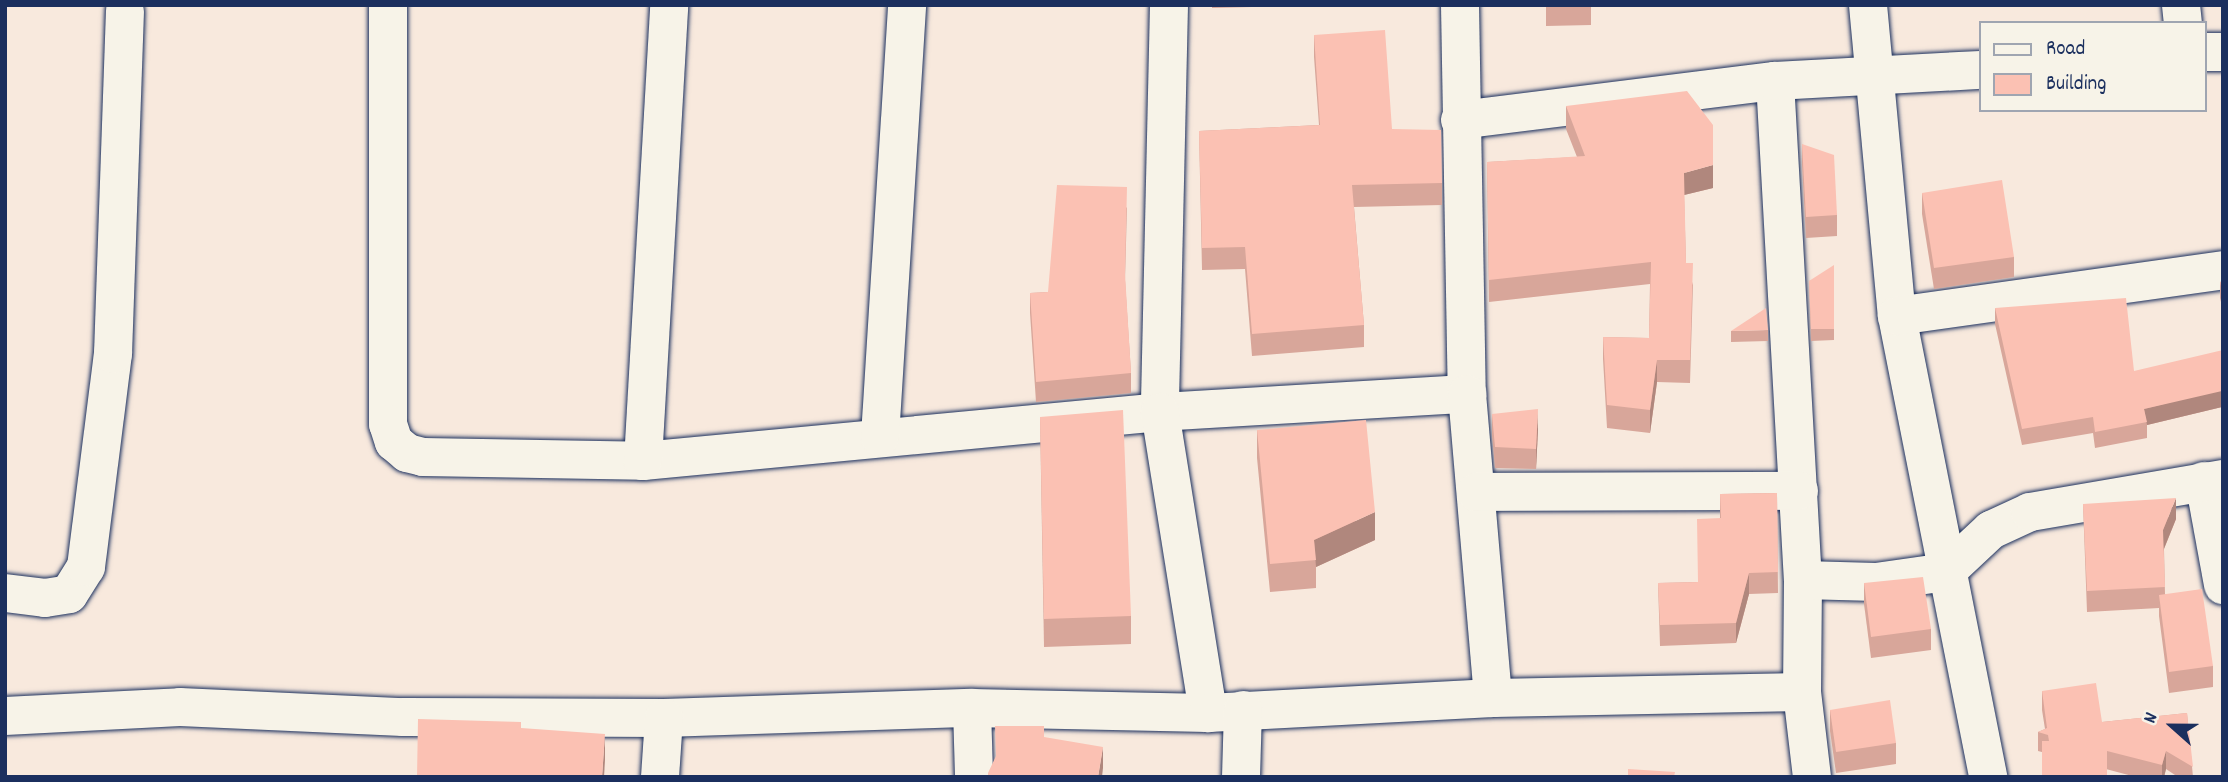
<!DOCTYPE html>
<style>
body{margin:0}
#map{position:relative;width:2228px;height:782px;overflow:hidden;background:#f8e9dd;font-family:Dekko,sans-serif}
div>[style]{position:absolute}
.roads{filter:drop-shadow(0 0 2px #1b2f5e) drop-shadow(0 0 2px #1b2f5e)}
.minor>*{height:38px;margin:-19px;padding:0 19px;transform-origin:19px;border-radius:19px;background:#f7f3e8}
.wall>*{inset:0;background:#d8a69a}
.shaded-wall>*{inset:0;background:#b0877d}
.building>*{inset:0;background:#fbc1b3}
span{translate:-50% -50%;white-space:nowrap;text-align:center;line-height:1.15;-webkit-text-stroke:7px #f7f3e8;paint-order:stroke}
.frame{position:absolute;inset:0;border:7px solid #1b2f5e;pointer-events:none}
.legend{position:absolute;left:1979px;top:21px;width:228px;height:91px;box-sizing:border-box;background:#f7f3e8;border:2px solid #9fa5b1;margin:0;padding:9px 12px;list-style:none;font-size:21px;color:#1b2f5e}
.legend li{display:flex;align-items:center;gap:14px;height:35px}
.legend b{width:35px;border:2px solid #9fa5b1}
.north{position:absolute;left:2137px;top:691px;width:70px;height:70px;-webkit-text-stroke:5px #f7f3e8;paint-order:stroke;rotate:291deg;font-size:19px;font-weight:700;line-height:28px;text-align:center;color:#1b2f5e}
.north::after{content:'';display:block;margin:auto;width:24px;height:32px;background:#1b2f5e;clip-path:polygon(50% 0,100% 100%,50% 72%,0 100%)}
</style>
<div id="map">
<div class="roads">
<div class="minor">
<div style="left:388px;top:5px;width:419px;rotate:90deg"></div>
<div style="left:388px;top:424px;width:19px;rotate:72deg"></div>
<div style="left:394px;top:442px;width:17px;rotate:40deg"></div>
<div style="left:407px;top:453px;width:16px;rotate:14deg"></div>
<div style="left:423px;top:457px;width:220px;rotate:1deg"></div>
<div style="left:643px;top:461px;width:519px;rotate:-5.41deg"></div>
<div style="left:1160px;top:412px;width:308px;rotate:-3.4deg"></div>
<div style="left:1169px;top:5px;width:407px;rotate:91.3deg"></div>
<div style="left:1160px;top:412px;width:305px;rotate:80.9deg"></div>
<div style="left:1460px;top:5px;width:389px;rotate:89deg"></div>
<div style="left:1467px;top:394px;width:305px;rotate:85.1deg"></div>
<div style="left:1868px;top:5px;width:312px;rotate:84.7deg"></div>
<div style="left:1897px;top:316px;width:470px;rotate:78.8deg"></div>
<div style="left:2181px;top:5px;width:18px;rotate:84deg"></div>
<div style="left:2205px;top:52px;width:18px"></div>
<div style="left:1775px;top:81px;width:500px;rotate:86.8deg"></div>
<div style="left:1803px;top:580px;width:112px;rotate:90.5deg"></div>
<div style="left:1802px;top:692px;width:86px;rotate:83.3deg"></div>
<div style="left:1460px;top:120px;width:317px;rotate:-7.1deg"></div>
<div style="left:1775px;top:81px;width:206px;rotate:-3.1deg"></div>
<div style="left:1897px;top:316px;width:329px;rotate:-8deg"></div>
<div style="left:880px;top:437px;width:433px;rotate:-86.4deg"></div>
<div style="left:643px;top:461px;width:457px;rotate:-86.7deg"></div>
<div style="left:2204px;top:481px;width:106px;rotate:79.6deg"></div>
<div style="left:1476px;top:492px;width:323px;rotate:-0.2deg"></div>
<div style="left:1803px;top:580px;width:73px;rotate:1.6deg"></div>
<div style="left:1876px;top:582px;width:71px;rotate:-8.1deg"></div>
<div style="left:1946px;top:572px;width:62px;rotate:-43deg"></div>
<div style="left:1991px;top:530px;width:43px;rotate:-24.8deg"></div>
<div style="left:2030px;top:512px;width:196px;rotate:-9.7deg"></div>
<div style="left:5px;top:593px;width:40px;rotate:7.1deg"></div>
<div style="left:45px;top:598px;width:24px;rotate:-9deg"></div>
<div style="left:69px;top:594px;width:32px;rotate:-58deg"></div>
<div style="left:86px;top:567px;width:215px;rotate:-82.8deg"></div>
<div style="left:113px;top:354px;width:343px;rotate:-88deg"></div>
<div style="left:972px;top:708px;width:69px;rotate:88.3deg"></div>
<div style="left:5px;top:716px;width:175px;rotate:-2.9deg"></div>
<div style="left:180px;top:707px;width:223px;rotate:2.6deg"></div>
<div style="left:403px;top:717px;width:261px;rotate:0.2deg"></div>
<div style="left:664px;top:718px;width:308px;rotate:-1.9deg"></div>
<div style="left:972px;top:708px;width:236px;rotate:1.2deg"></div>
<div style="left:1208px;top:713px;width:285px;rotate:-3deg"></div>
<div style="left:1493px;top:698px;width:309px;rotate:-1.1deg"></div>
<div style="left:660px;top:777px;width:59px;rotate:-86.1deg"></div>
<div style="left:1241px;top:777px;width:67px;rotate:-88.3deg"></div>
</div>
</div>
<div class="wall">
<div style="clip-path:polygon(1212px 5px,1329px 5px,1212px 8px)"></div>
<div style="clip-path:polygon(1546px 5px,1591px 5px,1591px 25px,1546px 26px)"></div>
<div style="clip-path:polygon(1314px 35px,1392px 129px,1442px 183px,1442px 205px,1354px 207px,1364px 325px,1364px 347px,1252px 356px,1245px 269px,1202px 270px,1199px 131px,1319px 125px,1314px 57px)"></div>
<div style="clip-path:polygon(1566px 106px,1713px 188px,1684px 195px,1686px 263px,1693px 285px,1690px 383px,1657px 382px,1650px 433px,1607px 428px,1603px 359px,1603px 337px,1649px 338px,1650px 284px,1489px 302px,1487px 162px,1577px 157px,1566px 129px)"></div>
<div style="clip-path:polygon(1802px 144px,1837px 215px,1837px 236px,1806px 238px,1802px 165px)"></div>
<div style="clip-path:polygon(1922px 193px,2014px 257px,2014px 277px,1934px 289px,1922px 214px)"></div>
<div style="clip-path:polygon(1127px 207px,1125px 280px,1131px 373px,1131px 393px,1036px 402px,1030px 313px,1030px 293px,1048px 292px)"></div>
<div style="clip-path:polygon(1834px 276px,1834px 340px,1811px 341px,1809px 281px)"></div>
<div style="clip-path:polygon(2223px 281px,2223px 310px,2220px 298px,2220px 282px)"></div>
<div style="clip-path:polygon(1995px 308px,2134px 371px,2222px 407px,2147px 425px,2147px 438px,2095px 448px,2093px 433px,2022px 445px,1995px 324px)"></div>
<div style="clip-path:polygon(1768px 330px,1768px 341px,1731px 342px,1731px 331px)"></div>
<div style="clip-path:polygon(1492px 414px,1538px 430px,1536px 469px,1495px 468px,1492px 435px)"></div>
<div style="clip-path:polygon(1040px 417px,1131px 616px,1131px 644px,1044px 647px)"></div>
<div style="clip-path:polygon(1257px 430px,1375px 540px,1316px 567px,1316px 588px,1270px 592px,1257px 458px)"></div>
<div style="clip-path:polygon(1777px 493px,1778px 593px,1749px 594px,1736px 643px,1660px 646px,1658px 583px,1698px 582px,1720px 518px,1720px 494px)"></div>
<div style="clip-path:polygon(2083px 504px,2176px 519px,2164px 549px,2165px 594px,2213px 666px,2213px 687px,2169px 693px,2159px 616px,2159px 608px,2087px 612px)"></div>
<div style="clip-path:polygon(1864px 583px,1931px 629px,1931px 650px,1871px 658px,1864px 604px)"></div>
<div style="clip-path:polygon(2042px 691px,2102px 722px,2187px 713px,2193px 777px,2178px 777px,2166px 769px,2164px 777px,2136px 777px,2038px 751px,2038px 732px,2045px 729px,2042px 710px)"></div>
<div style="clip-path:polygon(1830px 710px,1896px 743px,1896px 764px,1836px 773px,1830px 731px)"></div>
</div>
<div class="shaded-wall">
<div style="clip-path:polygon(1713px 165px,1713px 188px,1684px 195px,1684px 173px)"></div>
<div style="clip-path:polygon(1657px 360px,1657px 382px,1650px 433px,1650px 410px)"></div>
<div style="clip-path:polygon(2223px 389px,2222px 407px,2147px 425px,2144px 409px)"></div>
<div style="clip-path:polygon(1538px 409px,1538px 430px,1536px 469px,1536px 449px)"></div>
<div style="clip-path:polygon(2176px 498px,2176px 519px,2163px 551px,2163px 530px)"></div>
<div style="clip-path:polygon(1375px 512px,1375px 540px,1316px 567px,1314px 540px)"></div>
<div style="clip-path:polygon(1749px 573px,1749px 594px,1736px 643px,1736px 623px)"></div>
<div style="clip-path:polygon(605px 734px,605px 760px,604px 777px,602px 777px)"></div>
<div style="clip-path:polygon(1103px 747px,1103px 768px,1102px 777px,1098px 777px)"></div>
<div style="clip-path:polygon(2166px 751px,2166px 769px,2164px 777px,2162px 777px,2162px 765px)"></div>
</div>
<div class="building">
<div style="clip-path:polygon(1385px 30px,1392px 129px,1441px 130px,1442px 183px,1352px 185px,1364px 325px,1252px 334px,1245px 247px,1202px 248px,1199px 131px,1320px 125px,1314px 35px)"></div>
<div style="clip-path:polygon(1687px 91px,1713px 125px,1713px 165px,1684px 173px,1686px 263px,1693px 263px,1690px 360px,1657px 360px,1650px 410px,1607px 405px,1603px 337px,1649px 338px,1651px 262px,1489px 280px,1487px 162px,1585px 156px,1566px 106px)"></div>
<div style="clip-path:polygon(1802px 144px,1834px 155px,1837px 215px,1806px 217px)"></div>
<div style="clip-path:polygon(2002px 180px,2014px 257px,1934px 268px,1922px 193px)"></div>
<div style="clip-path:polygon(1057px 185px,1127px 187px,1125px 274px,1131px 373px,1036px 382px,1030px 293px,1048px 292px)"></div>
<div style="clip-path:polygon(1834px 265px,1834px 329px,1811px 329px,1809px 281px)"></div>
<div style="clip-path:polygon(2223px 281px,2223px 294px,2220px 282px)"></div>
<div style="clip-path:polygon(2126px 298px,2134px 371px,2223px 350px,2222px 391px,2144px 409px,2147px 422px,2095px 432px,2093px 417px,2022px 429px,1995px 308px)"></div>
<div style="clip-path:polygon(1766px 308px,1768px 330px,1731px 331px)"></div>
<div style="clip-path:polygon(1538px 409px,1536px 449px,1495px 447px,1492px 414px)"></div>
<div style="clip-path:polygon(1123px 410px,1131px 616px,1044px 619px,1040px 417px)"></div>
<div style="clip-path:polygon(1366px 420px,1375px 512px,1314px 540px,1316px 560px,1270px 564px,1257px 430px)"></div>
<div style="clip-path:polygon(1777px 493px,1778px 572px,1749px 573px,1736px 623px,1660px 625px,1658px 583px,1698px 582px,1697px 519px,1721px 518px,1720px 494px)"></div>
<div style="clip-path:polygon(2176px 498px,2163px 530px,2165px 587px,2087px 591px,2083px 504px)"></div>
<div style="clip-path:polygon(1923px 577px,1931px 629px,1871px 637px,1864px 583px)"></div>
<div style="clip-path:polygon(2202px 589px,2213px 666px,2169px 672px,2159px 595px)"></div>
<div style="clip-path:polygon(2096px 683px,2102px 722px,2187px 713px,2193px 767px,2166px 751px,2162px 765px,2107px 751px,2107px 777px,2042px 777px,2042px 741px,2049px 741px,2048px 735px,2038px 732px,2047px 728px,2042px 691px)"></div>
<div style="clip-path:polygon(1890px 700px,1896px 743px,1836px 752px,1830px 710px)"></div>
<div style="clip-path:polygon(418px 719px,521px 722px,521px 728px,605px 734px,602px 777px,417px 777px)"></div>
<div style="clip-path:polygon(995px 726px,1044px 726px,1044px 737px,1103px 747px,1098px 777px,988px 777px,988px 773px,996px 756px)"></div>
<div style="clip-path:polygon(1628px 769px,1675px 772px,1674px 777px,1628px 777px)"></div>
</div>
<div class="frame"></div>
<ul class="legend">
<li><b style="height:9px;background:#f7f3e8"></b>Road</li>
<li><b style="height:19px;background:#fbc1b3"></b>Building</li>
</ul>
<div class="north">N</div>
</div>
